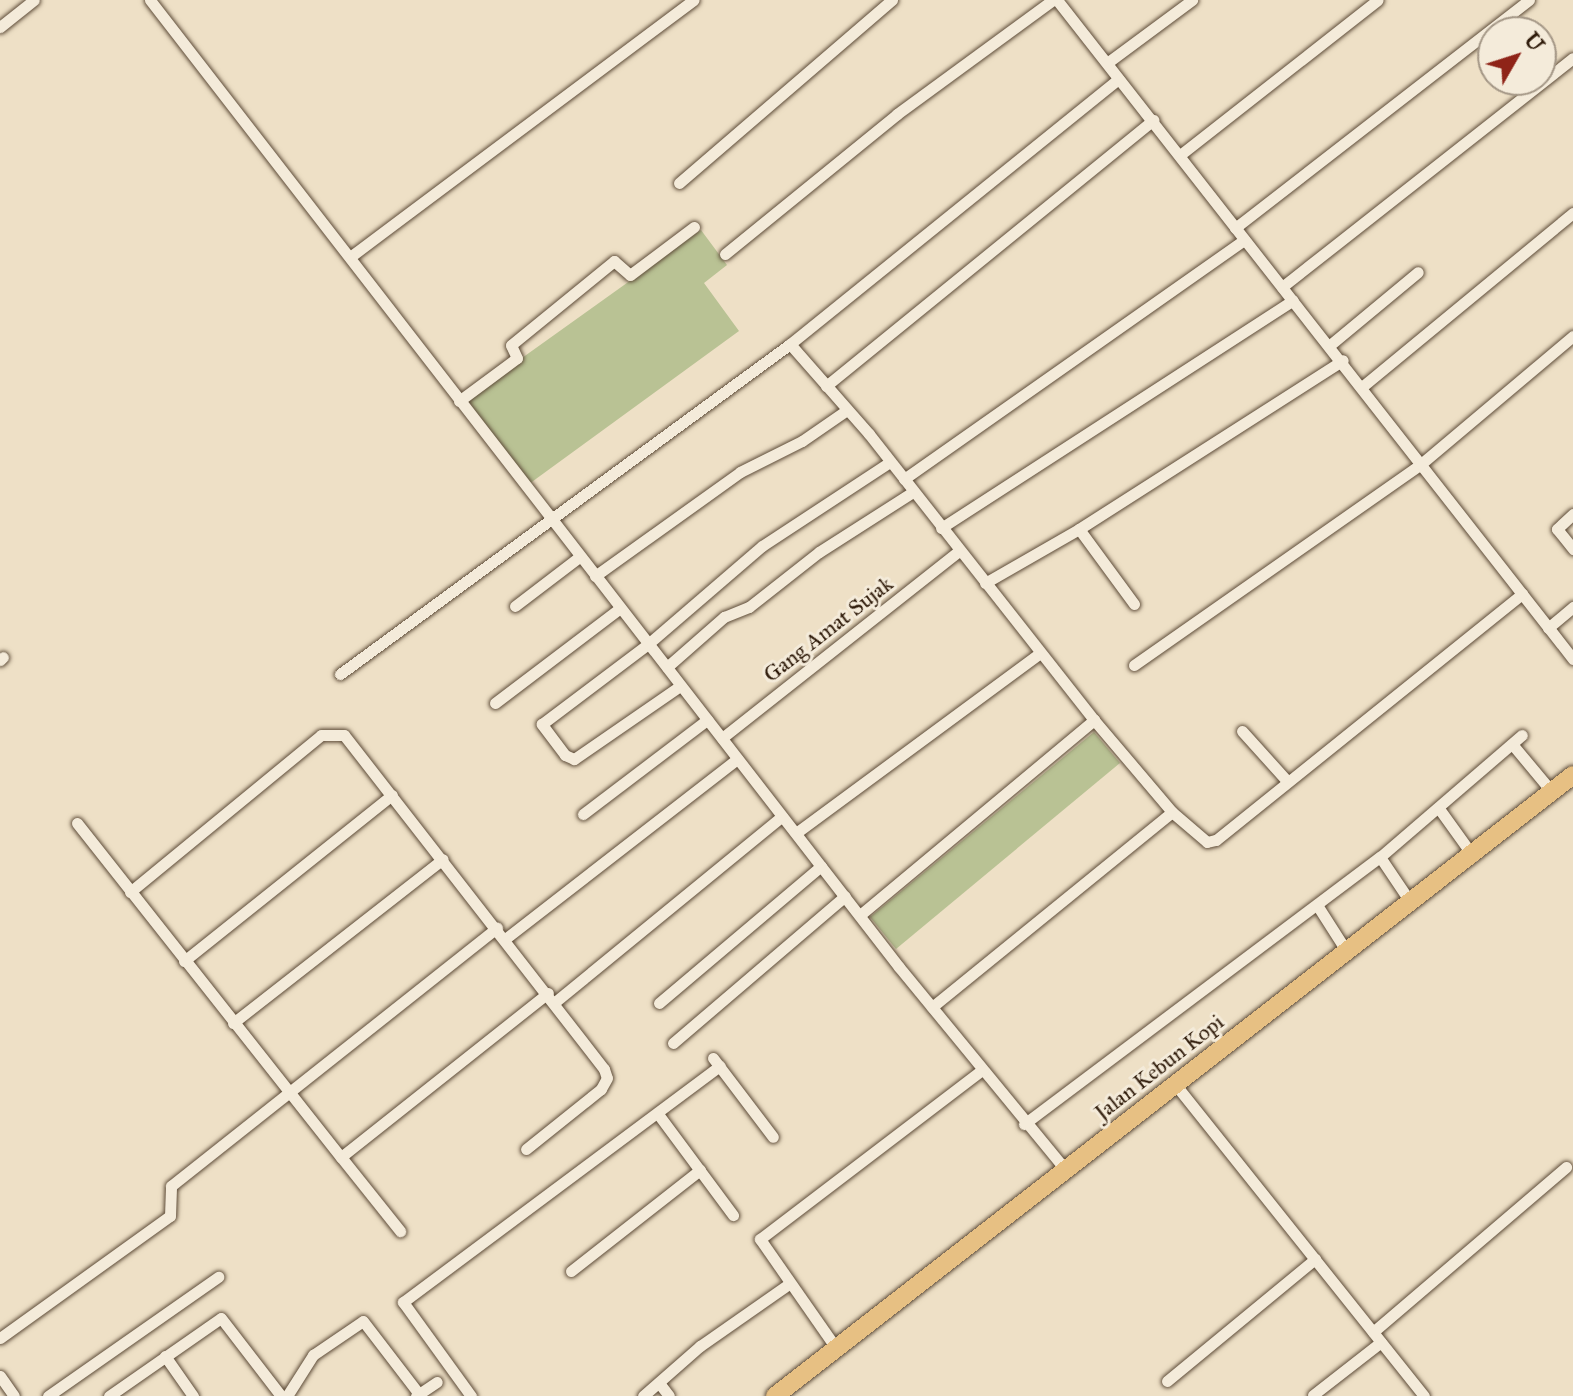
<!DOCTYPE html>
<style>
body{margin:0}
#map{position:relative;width:1573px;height:1396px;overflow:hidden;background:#eee0c6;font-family:"IM FELL Great Primer",serif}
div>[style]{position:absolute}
.green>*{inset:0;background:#b9c294}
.roads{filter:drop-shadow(0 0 2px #5d4b38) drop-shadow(0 0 2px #5d4b38)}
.street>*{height:11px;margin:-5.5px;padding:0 5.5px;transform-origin:5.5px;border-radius:5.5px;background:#f4ebda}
.primary>*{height:18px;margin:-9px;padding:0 9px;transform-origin:9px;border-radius:9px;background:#e7c083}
span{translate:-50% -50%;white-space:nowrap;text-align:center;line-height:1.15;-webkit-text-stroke:6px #f4ebda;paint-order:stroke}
.street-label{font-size:22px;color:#2d1908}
.north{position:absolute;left:1477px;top:16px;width:80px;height:80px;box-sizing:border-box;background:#f4ebda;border:2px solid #a49786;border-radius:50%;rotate:51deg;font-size:22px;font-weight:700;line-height:32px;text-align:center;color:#2d1908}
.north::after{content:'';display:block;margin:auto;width:28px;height:36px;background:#8f2418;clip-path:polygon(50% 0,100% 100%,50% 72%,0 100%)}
</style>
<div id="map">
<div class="green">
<div style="clip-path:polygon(701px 230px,727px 265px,704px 283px,739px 331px,529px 484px,466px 398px)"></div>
<div style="clip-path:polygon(1094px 732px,1120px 763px,896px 949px,870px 917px)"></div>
</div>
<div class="roads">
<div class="street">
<div style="left:150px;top:0;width:1223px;rotate:52.24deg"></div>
<div style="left:899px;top:967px;width:263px;rotate:50.6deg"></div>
<div style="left:1057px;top:0;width:837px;rotate:51.94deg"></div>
<div style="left:0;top:27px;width:43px;rotate:-38.5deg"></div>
<div style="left:1107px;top:63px;width:106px;rotate:-36.5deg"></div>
<div style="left:1180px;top:155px;width:251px;rotate:-38.1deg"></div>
<div style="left:679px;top:183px;width:281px;rotate:-40.7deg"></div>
<div style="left:1235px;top:228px;width:372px;rotate:-37.8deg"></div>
<div style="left:725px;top:254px;width:222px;rotate:-39.1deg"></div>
<div style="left:897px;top:114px;width:193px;rotate:-36.2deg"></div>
<div style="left:350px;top:257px;width:429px;rotate:-36.8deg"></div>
<div style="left:1282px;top:287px;width:370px;rotate:-38.2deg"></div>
<div style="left:790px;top:344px;width:120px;rotate:48.7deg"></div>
<div style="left:869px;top:434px;width:364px;rotate:51.8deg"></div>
<div style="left:1094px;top:720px;width:121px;rotate:49.7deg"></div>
<div style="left:1172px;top:812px;width:46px;rotate:40.6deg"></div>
<div style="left:1207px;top:842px;width:9px;rotate:-13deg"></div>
<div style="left:1216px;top:840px;width:393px;rotate:-38.8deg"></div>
<div style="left:1330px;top:345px;width:114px;rotate:-39.7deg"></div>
<div style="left:826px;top:386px;width:422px;rotate:-39.1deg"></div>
<div style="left:1363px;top:386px;width:272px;rotate:-39.5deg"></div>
<div style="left:459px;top:401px;width:72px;rotate:-36.6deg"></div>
<div style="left:517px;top:358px;width:14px;rotate:-115deg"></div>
<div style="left:511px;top:345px;width:133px;rotate:-39.2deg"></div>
<div style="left:614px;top:261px;width:21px;rotate:41deg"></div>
<div style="left:630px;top:275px;width:80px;rotate:-36.9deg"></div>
<div style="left:904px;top:479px;width:416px;rotate:-35.1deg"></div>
<div style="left:1573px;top:514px;width:22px;rotate:137deg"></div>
<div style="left:1557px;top:529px;width:26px;rotate:51deg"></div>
<div style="left:941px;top:528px;width:419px;rotate:-32.9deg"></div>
<div style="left:1079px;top:529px;width:93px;rotate:53.7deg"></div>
<div style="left:595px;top:576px;width:178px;rotate:-35.6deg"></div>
<div style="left:740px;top:472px;width:69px;rotate:-26.6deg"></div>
<div style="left:802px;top:441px;width:55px;rotate:-34.6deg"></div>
<div style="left:985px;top:583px;width:108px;rotate:-29.9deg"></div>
<div style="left:1079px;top:529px;width:313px;rotate:-32.6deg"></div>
<div style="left:515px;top:606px;width:81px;rotate:-37.4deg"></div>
<div style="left:1548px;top:628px;width:33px;rotate:-40deg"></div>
<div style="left:0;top:660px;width:4px;rotate:-45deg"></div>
<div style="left:1134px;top:665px;width:350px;rotate:-35deg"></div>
<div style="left:1421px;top:464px;width:199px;rotate:-40.1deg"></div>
<div style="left:667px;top:667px;width:76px;rotate:-41.3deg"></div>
<div style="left:724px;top:617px;width:27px;rotate:-22deg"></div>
<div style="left:749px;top:607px;width:89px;rotate:-38.2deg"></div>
<div style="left:819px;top:552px;width:112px;rotate:-32.6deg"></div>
<div style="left:340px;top:674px;width:558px;rotate:-36.25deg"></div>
<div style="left:790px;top:344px;width:422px;rotate:-38.9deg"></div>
<div style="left:680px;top:686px;width:129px;rotate:145.4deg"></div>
<div style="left:574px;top:759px;width:10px;rotate:-156deg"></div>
<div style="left:565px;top:755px;width:39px;rotate:-127deg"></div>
<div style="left:542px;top:724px;width:133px;rotate:-37deg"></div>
<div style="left:648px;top:644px;width:150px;rotate:-40.7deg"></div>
<div style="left:762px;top:546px;width:153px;rotate:-33.3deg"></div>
<div style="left:495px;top:703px;width:157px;rotate:-37.2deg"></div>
<div style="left:1242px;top:731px;width:67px;rotate:48deg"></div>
<div style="left:722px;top:738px;width:302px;rotate:-38.3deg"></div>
<div style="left:1512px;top:744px;width:62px;rotate:50.2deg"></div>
<div style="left:1440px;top:810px;width:57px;rotate:54.3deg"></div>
<div style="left:583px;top:814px;width:156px;rotate:-37.2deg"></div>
<div style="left:77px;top:823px;width:426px;rotate:51.7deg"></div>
<div style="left:341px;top:1157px;width:264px;rotate:-38.4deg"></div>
<div style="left:796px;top:833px;width:302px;rotate:-36.4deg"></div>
<div style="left:1380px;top:857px;width:55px;rotate:56deg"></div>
<div style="left:130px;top:892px;width:247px;rotate:-39.4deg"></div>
<div style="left:321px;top:735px;width:23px"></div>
<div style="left:344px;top:735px;width:423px;rotate:52.1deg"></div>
<div style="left:604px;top:1069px;width:9px;rotate:72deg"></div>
<div style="left:607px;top:1078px;width:13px;rotate:119deg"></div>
<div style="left:601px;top:1089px;width:96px;rotate:141.3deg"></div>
<div style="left:1317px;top:905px;width:56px;rotate:57.4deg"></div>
<div style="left:860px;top:915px;width:305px;rotate:-39.8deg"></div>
<div style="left:505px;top:939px;width:294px;rotate:-37.8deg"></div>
<div style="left:184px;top:961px;width:266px;rotate:-38.6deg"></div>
<div style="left:555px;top:1002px;width:293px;rotate:-39.3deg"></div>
<div style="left:659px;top:1003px;width:212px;rotate:-40.2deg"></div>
<div style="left:932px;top:1007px;width:309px;rotate:-39.1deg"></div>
<div style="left:233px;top:1023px;width:266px;rotate:-38deg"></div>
<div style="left:673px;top:1043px;width:226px;rotate:-40.5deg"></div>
<div style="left:713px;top:1058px;width:99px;rotate:52.8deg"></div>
<div style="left:1175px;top:1084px;width:399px;rotate:51.4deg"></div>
<div style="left:658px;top:1114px;width:126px;rotate:53.4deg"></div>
<div style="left:1024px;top:1124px;width:445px;rotate:-36.9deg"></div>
<div style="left:1380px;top:857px;width:187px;rotate:-40.7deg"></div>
<div style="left:341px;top:1157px;width:95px;rotate:51.4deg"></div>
<div style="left:571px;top:1271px;width:164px;rotate:-38.1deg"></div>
<div style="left:1373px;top:1332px;width:254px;rotate:-40.5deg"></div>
<div style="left:0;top:1338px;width:209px;rotate:-35.7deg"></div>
<div style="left:170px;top:1216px;width:30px;rotate:-88deg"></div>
<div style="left:171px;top:1186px;width:416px;rotate:-38.4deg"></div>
<div style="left:836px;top:1348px;width:133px;rotate:-124.9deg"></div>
<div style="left:760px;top:1239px;width:279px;rotate:-37.3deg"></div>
<div style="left:165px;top:1356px;width:49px;rotate:55deg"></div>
<div style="left:0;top:1376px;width:24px;rotate:55deg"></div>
<div style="left:1167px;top:1381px;width:192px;rotate:-39.5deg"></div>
<div style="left:659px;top:1383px;width:16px;rotate:52deg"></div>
<div style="left:1313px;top:1395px;width:86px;rotate:-37.9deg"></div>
<div style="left:48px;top:1396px;width:208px;rotate:-35deg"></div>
<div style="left:109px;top:1396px;width:136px;rotate:-34.9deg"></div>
<div style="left:221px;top:1318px;width:98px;rotate:52.4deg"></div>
<div style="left:287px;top:1396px;width:49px;rotate:-57.6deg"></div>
<div style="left:313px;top:1355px;width:60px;rotate:-34.2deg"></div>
<div style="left:363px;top:1321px;width:92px;rotate:52.5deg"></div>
<div style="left:416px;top:1396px;width:25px;rotate:-34deg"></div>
<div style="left:471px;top:1396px;width:116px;rotate:-125.9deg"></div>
<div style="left:403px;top:1302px;width:395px;rotate:-36.7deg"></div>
<div style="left:643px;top:1396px;width:76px;rotate:-41.3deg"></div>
<div style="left:700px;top:1346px;width:108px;rotate:-34.9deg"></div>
</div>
<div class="primary">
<div style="left:775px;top:1396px;width:1011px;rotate:-37.89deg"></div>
</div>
</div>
<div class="street-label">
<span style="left:828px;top:629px;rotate:-38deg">Gang Amat Sujak</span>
<span style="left:1159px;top:1067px;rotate:-38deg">Jalan Kebun Kopi</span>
</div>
<div class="north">U</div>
</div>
